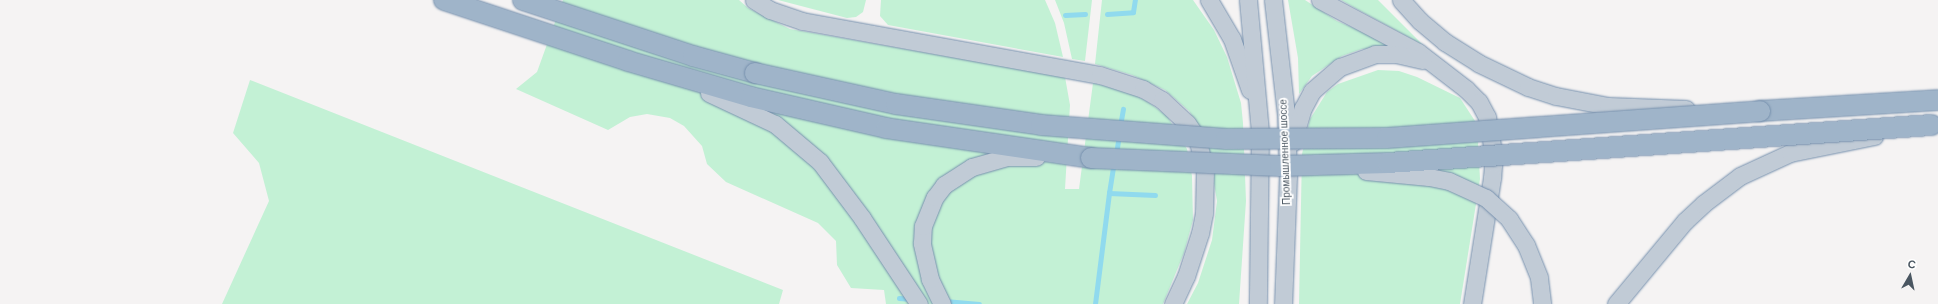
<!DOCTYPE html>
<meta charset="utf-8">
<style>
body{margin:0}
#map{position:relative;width:1938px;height:304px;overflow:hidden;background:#f5f3f3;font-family:Arial,sans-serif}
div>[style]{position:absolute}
.green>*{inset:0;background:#c3f1d5}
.stream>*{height:4.5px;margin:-2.25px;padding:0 2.25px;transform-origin:2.25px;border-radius:2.25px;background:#90daee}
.roads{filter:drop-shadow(0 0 1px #7690ad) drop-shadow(0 0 1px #7690ad)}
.secondary>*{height:17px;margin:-8.5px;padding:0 8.5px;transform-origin:8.5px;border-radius:8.5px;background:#c1cbd6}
.trunk>*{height:20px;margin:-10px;padding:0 10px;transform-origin:10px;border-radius:10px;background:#9fb4c9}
.bridges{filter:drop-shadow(0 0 1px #7690ad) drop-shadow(0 0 1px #7690ad)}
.secondary-bridge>*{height:17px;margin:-8.5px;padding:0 8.5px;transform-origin:8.5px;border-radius:8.5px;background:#c1cbd6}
.trunk-bridge>*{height:20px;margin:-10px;padding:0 10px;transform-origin:10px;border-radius:10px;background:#9fb4c9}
span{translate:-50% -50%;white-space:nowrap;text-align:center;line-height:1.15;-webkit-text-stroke:3.5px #fff;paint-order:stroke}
.street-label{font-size:10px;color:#4a5661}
.north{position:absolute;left:1890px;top:256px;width:40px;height:40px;-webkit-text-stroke:3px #fff;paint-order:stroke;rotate:9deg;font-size:11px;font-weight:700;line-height:16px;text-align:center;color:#4a5661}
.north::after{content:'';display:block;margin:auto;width:14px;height:18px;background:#4a5661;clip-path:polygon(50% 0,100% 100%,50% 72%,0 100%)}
</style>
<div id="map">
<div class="green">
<div style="clip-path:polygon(563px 0,739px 0,748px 8px,790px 29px,1065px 77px,1070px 105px,1065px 189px,1079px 189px,1093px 83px,1129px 92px,1148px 102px,1167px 116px,1187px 149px,1192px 176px,1193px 220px,1184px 253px,1163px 304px,886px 304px,884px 290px,851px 288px,837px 265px,836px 241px,818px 223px,726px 182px,707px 164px,702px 146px,684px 126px,670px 118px,647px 114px,630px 117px,608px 130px,516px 89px,537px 72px)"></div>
<div style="clip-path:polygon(778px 0,866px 0,863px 12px,856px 17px,847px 18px)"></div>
<div style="clip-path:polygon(881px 0,1045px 0,1055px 23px,1063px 57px,888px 25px,880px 16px)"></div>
<div style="clip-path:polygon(1055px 0,1092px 0,1085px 61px,1072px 59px,1064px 23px)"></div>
<div style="clip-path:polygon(1102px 0,1193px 0,1214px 30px,1227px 57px,1241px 103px,1243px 123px,1246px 201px,1239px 304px,1187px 304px,1198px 283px,1212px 240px,1217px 201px,1208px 149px,1196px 122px,1189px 111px,1165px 90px,1132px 75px,1095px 64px)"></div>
<div style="clip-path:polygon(1288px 0,1305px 0,1337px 21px,1399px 47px,1362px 49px,1342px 56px,1312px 76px,1299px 94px,1298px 58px)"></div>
<div style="clip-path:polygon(1341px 0,1378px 0,1423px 45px,1355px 8px)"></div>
<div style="clip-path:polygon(1378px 70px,1399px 71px,1417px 77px,1460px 98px,1477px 124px,1480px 179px,1460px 304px,1299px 304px,1302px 154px,1310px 119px,1327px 92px,1338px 84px)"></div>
<div style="clip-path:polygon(250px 80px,783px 290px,779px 304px,222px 304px,269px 201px,259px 163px,233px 133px)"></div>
</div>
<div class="stream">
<div style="left:1107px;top:14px;width:26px;rotate:-4deg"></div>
<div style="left:1133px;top:12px;width:12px;rotate:-81deg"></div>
<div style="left:1065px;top:15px;width:20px;rotate:-3deg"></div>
<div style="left:1120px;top:126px;width:17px;rotate:-80deg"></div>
<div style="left:1116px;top:154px;width:19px;rotate:-81deg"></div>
<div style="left:1109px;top:193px;width:30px;rotate:-81deg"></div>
<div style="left:899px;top:298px;width:12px;rotate:5deg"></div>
<div style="left:945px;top:301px;width:34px;rotate:5deg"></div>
<div style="left:1095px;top:304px;width:112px;rotate:-82.8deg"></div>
<div style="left:1109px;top:193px;width:46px;rotate:2.5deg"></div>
</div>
<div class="roads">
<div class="secondary">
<div style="left:754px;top:0;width:19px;rotate:32deg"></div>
<div style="left:770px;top:10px;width:34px;rotate:19deg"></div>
<div style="left:802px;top:21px;width:303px;rotate:10.3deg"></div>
<div style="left:1100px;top:75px;width:45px;rotate:18deg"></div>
<div style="left:1143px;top:89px;width:22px;rotate:30deg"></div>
<div style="left:1162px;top:100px;width:34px;rotate:43deg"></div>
<div style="left:1187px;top:123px;width:18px;rotate:56deg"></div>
<div style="left:1197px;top:138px;width:33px;rotate:76deg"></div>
<div style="left:1205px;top:170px;width:43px;rotate:91.3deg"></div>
<div style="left:1204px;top:213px;width:20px;rotate:101deg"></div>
<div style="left:1200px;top:233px;width:45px;rotate:108deg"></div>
<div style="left:1186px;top:276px;width:31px;rotate:115deg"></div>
<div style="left:1209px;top:0;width:45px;rotate:59.5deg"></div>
<div style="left:1232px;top:39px;width:54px;rotate:70.6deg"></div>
<div style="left:1248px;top:0;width:132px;rotate:84.8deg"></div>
<div style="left:1260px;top:131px;width:173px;rotate:90.7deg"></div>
<div style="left:1273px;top:0;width:115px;rotate:83.5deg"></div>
<div style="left:1286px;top:114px;width:62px;rotate:88.2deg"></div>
<div style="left:1288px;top:176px;width:128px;rotate:92.2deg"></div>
<div style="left:1320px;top:0;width:111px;rotate:28deg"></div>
<div style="left:1418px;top:52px;width:61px;rotate:37.6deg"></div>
<div style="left:1466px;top:89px;width:18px;rotate:45deg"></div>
<div style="left:1479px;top:102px;width:17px;rotate:62deg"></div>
<div style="left:1487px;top:117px;width:39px;rotate:80deg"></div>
<div style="left:1494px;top:155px;width:23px;rotate:95deg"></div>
<div style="left:1492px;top:178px;width:128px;rotate:99deg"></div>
<div style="left:1401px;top:0;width:28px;rotate:48deg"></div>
<div style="left:1420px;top:21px;width:33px;rotate:40deg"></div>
<div style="left:1445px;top:42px;width:39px;rotate:32deg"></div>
<div style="left:1478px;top:63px;width:55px;rotate:25.6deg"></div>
<div style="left:1528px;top:87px;width:29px;rotate:18deg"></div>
<div style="left:1556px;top:96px;width:53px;rotate:10.9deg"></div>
<div style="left:1608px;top:106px;width:78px;rotate:2.2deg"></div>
<div style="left:709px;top:93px;width:73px;rotate:25.2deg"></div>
<div style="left:775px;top:124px;width:59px;rotate:40.2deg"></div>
<div style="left:820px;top:162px;width:70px;rotate:53.1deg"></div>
<div style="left:862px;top:218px;width:103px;rotate:56.5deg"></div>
<div style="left:1293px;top:142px;width:35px;rotate:-74deg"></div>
<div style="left:1303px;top:108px;width:19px;rotate:-62deg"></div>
<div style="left:1312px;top:91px;width:37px;rotate:-41deg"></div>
<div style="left:1340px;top:67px;width:37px;rotate:-20deg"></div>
<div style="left:1375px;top:54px;width:21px"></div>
<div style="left:1396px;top:54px;width:27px;rotate:13deg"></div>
<div style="left:942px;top:304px;width:28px;rotate:-116deg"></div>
<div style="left:930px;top:279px;width:37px;rotate:-103deg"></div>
<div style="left:922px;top:243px;width:17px;rotate:-87deg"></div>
<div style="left:923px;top:226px;width:31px;rotate:-68deg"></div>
<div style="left:935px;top:197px;width:15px;rotate:-53deg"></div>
<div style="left:944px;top:185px;width:33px;rotate:-33deg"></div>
<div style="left:972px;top:167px;width:37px;rotate:-16deg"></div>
<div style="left:1008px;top:157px;width:28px"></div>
<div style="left:1616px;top:304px;width:108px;rotate:-50.3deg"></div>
<div style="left:1685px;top:221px;width:25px;rotate:-43deg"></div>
<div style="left:1703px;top:204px;width:46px;rotate:-37.1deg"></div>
<div style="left:1740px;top:176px;width:55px;rotate:-24.7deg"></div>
<div style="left:1790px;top:153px;width:86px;rotate:-11.4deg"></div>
</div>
<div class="trunk">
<div style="left:444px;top:0;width:194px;rotate:18.3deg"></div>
<div style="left:628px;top:61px;width:128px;rotate:16.3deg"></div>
<div style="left:751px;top:97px;width:139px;rotate:12.9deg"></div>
<div style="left:886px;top:128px;width:207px;rotate:8.3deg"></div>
<div style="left:523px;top:0;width:179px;rotate:18.2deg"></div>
<div style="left:693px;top:56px;width:64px;rotate:15.3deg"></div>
<div style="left:1760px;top:111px;width:178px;rotate:-3.5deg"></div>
</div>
</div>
<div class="bridges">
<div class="secondary-bridge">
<div style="left:1366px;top:171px;width:63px;rotate:5.4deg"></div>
<div style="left:1429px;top:177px;width:20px;rotate:11deg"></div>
<div style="left:1449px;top:181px;width:41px;rotate:24.7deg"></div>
<div style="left:1486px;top:198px;width:31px;rotate:42deg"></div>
<div style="left:1509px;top:219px;width:31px;rotate:57deg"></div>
<div style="left:1526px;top:245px;width:35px;rotate:68deg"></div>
<div style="left:1539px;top:278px;width:26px;rotate:83deg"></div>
</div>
<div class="trunk-bridge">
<div style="left:755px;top:73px;width:144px;rotate:12.4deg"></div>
<div style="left:896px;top:104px;width:147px;rotate:8.2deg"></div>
<div style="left:1041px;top:125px;width:186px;rotate:4.3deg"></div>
<div style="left:1226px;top:139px;width:161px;rotate:-0.4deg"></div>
<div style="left:1387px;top:138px;width:374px;rotate:-4.1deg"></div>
<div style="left:1091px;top:158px;width:189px;rotate:2.4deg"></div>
<div style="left:1280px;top:166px;width:108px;rotate:-1.6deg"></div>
<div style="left:1388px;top:163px;width:545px;rotate:-4deg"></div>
</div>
</div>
<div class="street-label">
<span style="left:1285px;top:152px;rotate:-92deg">Промышленное шоссе</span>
</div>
<div class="north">С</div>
</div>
